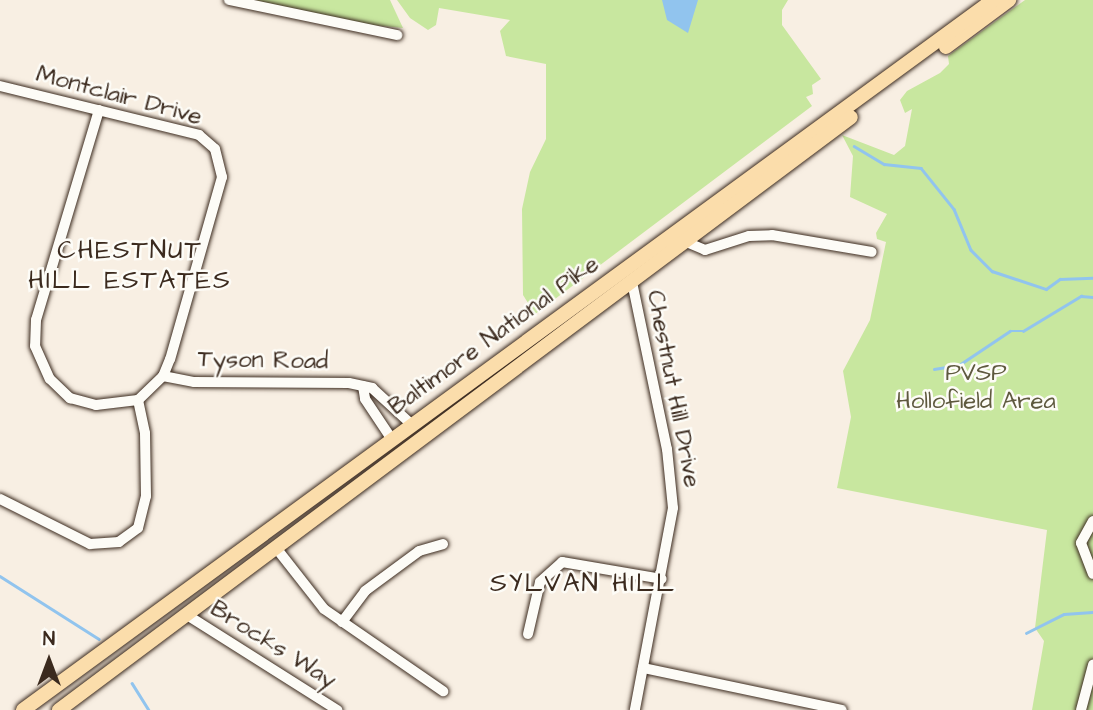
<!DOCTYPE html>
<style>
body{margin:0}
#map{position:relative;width:1093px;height:710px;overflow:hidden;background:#f8efe3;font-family:"Architects Daughter",sans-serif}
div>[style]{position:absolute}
.green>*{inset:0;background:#c8e79f}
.water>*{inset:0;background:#91c4ee}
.stream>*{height:2.5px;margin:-1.25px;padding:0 1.25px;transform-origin:1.25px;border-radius:1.25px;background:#91c4ee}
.roads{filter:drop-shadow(0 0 2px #3b2a1e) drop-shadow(0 0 2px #3b2a1e)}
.minor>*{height:10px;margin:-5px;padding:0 5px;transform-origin:5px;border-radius:5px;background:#fdfcf7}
.major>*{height:14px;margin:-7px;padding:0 7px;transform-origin:7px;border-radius:7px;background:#fbddab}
span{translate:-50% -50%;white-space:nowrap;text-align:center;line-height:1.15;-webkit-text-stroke:5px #fdfcf7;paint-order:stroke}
.street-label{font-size:24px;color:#3b2a1e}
.park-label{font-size:24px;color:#5e593e}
.neighbourhood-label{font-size:26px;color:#3b2a1e;letter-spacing:2px}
.north{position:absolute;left:14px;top:626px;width:70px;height:70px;-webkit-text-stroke:5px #fdfcf7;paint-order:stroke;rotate:0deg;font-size:19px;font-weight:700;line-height:28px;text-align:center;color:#3b2a1e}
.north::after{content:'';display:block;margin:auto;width:24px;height:32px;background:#3b2a1e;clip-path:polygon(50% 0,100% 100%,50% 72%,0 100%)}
</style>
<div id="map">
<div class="green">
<div style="clip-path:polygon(254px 0,390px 0,403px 28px,362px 24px)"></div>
<div style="clip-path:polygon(397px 0,788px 0,782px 10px,782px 25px,821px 79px,812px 85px,813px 94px,806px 97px,812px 106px,535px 314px,523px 295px,522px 209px,530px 172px,546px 139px,546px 64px,506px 56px,500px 31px,510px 20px,439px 8px,436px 25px,428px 30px,410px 18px)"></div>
<div style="clip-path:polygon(1025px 0,1093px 0,1093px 710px,1032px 710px,1044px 641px,1035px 628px,1047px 530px,837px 488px,851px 417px,843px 371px,870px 320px,886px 242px,877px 239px,876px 233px,887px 214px,850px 197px,853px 156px,842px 135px,894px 155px,905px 146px,912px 109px,905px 113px,900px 100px,907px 91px,940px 73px,949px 64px,948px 56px)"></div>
</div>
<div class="water">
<div style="clip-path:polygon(662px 0,698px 0,688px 33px,667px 20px)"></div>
</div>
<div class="stream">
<div style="left:854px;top:146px;width:35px;rotate:31deg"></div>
<div style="left:884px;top:164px;width:37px;rotate:6deg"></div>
<div style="left:921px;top:168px;width:53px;rotate:51.2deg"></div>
<div style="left:954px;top:209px;width:44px;rotate:67.5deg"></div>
<div style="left:971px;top:250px;width:30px;rotate:45deg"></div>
<div style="left:992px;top:271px;width:57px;rotate:18.4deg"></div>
<div style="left:1046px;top:289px;width:17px;rotate:-36deg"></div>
<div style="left:1060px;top:279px;width:33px;rotate:-2deg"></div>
<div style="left:934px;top:369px;width:25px;rotate:-9deg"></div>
<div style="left:959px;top:365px;width:61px;rotate:-33.7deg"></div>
<div style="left:1010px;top:331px;width:13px"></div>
<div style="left:1023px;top:331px;width:68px;rotate:-31.1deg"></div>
<div style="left:1081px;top:296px;width:12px;rotate:5deg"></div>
<div style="left:0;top:576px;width:117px;rotate:32.5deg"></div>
<div style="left:1026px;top:633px;width:42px;rotate:-26.6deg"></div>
<div style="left:1064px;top:614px;width:28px;rotate:-4deg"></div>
<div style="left:132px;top:683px;width:32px;rotate:58deg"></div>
</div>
<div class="roads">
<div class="minor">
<div style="left:229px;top:0;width:172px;rotate:11.8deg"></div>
<div style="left:0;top:86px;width:205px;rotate:13.8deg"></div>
<div style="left:199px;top:135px;width:21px;rotate:41deg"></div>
<div style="left:215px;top:149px;width:29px;rotate:76deg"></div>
<div style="left:222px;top:177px;width:189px;rotate:105.9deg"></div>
<div style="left:170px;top:359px;width:18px;rotate:112deg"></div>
<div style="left:163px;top:376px;width:35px;rotate:136deg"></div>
<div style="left:138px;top:400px;width:34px;rotate:78deg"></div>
<div style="left:145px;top:433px;width:63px;rotate:89.1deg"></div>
<div style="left:146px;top:496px;width:33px;rotate:104deg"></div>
<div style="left:138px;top:528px;width:24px;rotate:144deg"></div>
<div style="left:119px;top:542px;width:29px;rotate:176deg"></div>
<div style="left:90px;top:544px;width:101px;rotate:-153.4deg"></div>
<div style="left:99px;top:110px;width:219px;rotate:106.7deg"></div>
<div style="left:36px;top:320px;width:26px;rotate:92deg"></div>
<div style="left:35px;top:346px;width:36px;rotate:66deg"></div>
<div style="left:50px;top:379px;width:28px;rotate:44deg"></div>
<div style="left:70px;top:398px;width:27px;rotate:15deg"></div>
<div style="left:96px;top:405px;width:42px;rotate:-6.8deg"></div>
<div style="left:684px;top:241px;width:23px;rotate:23deg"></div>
<div style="left:705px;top:250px;width:46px;rotate:-17.7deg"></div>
<div style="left:749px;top:236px;width:23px;rotate:-2deg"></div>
<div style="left:772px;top:235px;width:101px;rotate:9.6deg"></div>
<div style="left:632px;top:282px;width:171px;rotate:78.2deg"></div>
<div style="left:667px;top:449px;width:59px;rotate:84.2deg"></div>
<div style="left:673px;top:508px;width:206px;rotate:100.7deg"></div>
<div style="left:163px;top:376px;width:32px;rotate:11deg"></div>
<div style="left:194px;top:382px;width:155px;rotate:0.4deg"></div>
<div style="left:349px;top:383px;width:24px;rotate:12deg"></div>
<div style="left:372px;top:388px;width:53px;rotate:42.7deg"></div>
<div style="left:363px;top:386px;width:13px;rotate:81deg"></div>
<div style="left:365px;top:399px;width:47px;rotate:56.3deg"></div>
<div style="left:1093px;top:521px;width:25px;rotate:119deg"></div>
<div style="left:1081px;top:543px;width:33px;rotate:69deg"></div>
<div style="left:277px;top:549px;width:76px;rotate:51.9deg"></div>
<div style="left:324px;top:609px;width:145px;rotate:34.6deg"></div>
<div style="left:187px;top:615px;width:178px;rotate:32.3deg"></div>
<div style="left:342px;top:622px;width:39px;rotate:-53deg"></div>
<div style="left:365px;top:591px;width:67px;rotate:-36.5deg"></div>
<div style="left:419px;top:551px;width:25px;rotate:-16deg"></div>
<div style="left:528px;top:634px;width:53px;rotate:-77deg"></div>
<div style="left:540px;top:582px;width:30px;rotate:-42deg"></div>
<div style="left:562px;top:562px;width:101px;rotate:9.6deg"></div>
<div style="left:643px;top:668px;width:203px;rotate:11.9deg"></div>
<div style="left:1081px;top:710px;width:47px;rotate:-75.1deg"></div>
</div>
<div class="major">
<div style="left:946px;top:47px;width:79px;rotate:-36.7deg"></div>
<div style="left:23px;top:710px;width:1202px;rotate:-36.2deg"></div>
<div style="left:59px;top:710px;width:989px;rotate:-36.82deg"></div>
</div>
</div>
<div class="street-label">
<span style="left:119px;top:96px;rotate:15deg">Montclair Drive</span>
<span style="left:494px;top:336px;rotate:-36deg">Baltimore National Pike</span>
<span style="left:263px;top:361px;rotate:1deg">Tyson Road</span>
<span style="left:673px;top:389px;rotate:79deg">Chestnut Hill Drive</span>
<span style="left:273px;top:645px;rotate:32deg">Brocks Way</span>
</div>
<div class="park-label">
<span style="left:976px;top:388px">PVSP<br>Hollofield Area</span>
</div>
<div class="neighbourhood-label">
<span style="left:130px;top:266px">CHESTNUT<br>HILL ESTATES</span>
<span style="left:583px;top:584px">SYLVAN HILL</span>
</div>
<div class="north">N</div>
</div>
